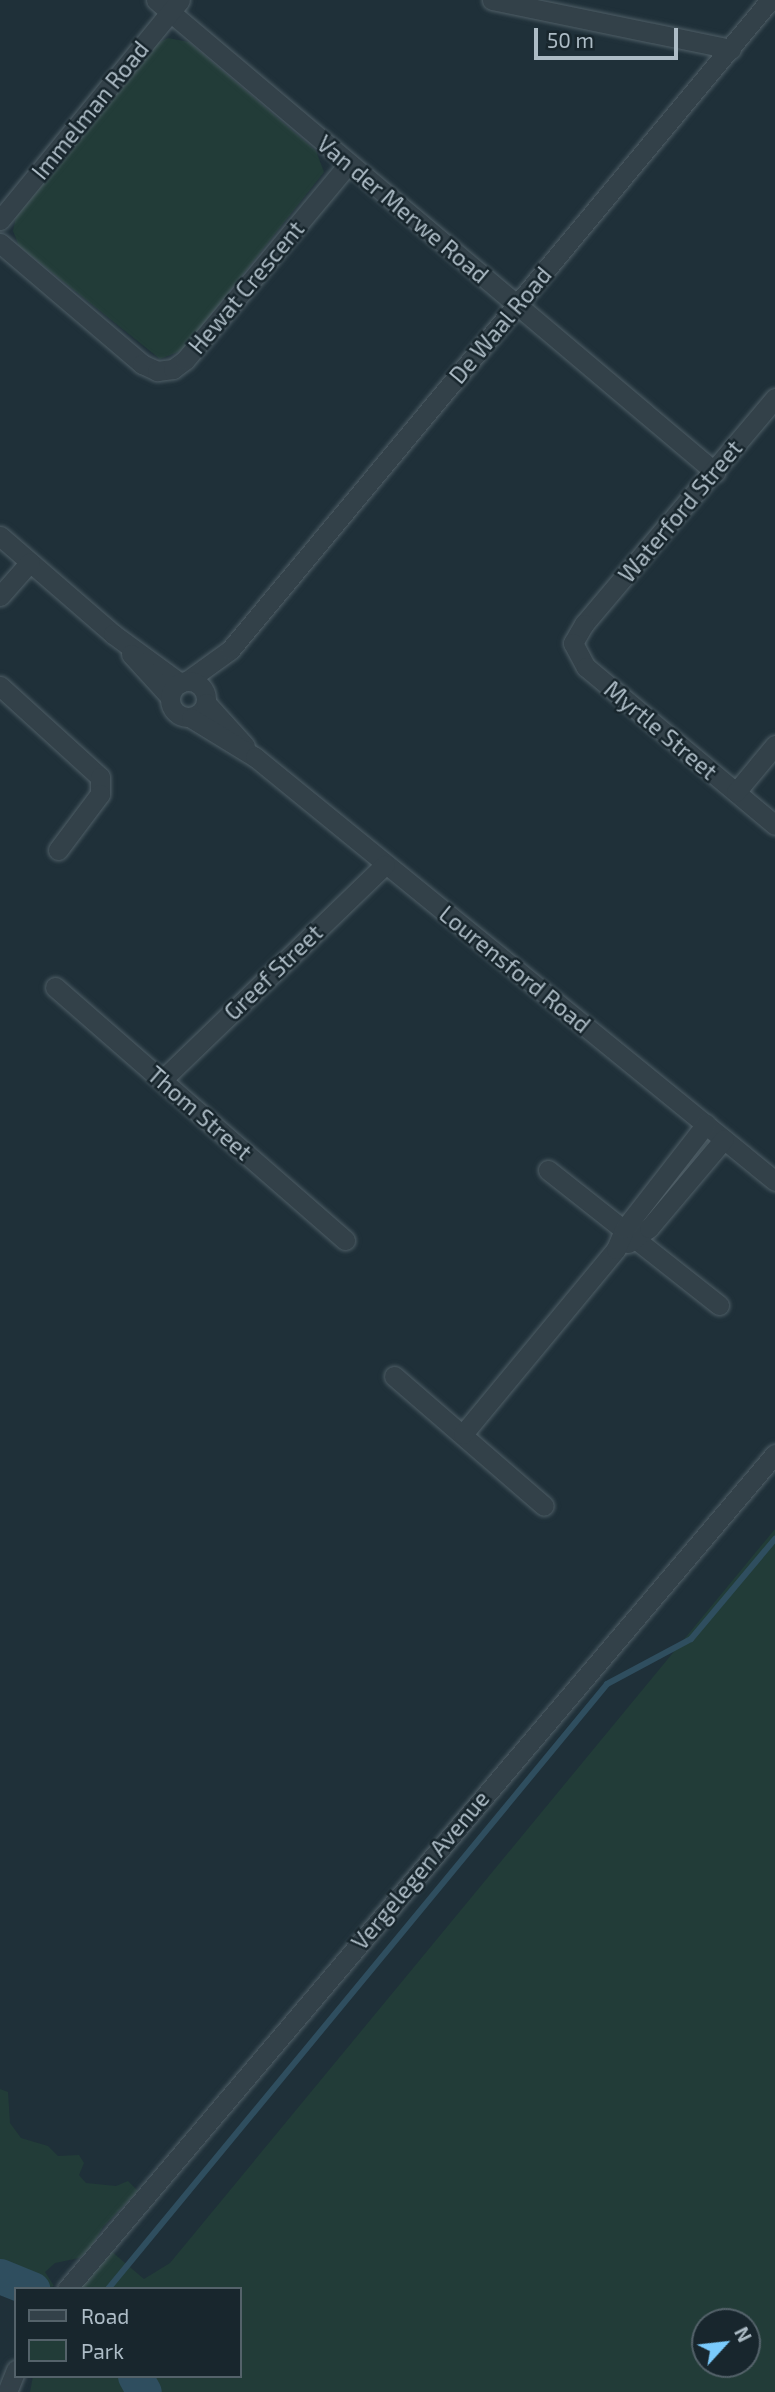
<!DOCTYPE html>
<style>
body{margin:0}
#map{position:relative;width:775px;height:2392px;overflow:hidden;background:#1f3039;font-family:"Exo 2",sans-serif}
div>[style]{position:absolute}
.green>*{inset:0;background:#223c38}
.stream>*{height:6px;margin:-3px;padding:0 3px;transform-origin:3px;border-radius:3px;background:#2f4e5f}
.river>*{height:35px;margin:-17.5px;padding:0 17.5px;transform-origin:17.5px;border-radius:17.5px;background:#2f4e5f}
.roads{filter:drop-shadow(0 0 2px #505f67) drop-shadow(0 0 2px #505f67)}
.minor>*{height:19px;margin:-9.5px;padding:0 9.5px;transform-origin:9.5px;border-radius:9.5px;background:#334149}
.minor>.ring{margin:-9.5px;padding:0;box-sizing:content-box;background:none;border:19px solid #334149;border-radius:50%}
span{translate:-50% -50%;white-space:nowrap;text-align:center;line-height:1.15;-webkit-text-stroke:5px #18262d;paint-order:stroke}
.street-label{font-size:23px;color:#adbcc6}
.legend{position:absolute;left:14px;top:2287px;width:228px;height:91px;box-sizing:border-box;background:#18262d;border:2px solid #54626a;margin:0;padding:9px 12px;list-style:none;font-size:21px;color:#adbcc6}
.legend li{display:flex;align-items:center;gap:14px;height:35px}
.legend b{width:35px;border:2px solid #54626a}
.north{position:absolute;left:691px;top:2308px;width:70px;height:70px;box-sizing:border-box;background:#18262d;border:2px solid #54626a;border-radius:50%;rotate:63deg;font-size:19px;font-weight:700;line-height:28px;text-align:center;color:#adbcc6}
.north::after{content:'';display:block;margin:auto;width:24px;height:32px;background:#7acbfd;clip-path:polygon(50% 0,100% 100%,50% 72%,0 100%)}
.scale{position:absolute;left:534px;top:28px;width:144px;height:32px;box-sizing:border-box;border:4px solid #adbcc6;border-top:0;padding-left:9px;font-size:21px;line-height:24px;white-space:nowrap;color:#adbcc6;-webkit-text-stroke:5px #18262d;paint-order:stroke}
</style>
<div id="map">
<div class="green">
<div style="clip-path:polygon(168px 38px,189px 42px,316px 151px,324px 172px,183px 350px,160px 359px,19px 246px,13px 231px,16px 217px,158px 43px)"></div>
<div style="clip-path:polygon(evenodd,775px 1529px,775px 2392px,30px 2392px,33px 2376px,240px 2376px,240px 2289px,79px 2289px,111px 2251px,144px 2279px,170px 2263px,775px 1529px,705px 2322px,747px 2322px,747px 2364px,705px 2364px,705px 2322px)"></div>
<div style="clip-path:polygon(0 2089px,8px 2092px,10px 2123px,21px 2138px,48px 2146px,58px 2156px,79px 2155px,84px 2163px,79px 2175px,86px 2183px,116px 2186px,128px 2181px,138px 2191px,103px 2227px,90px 2249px,79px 2258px,55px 2263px,45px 2272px,54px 2286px,44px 2289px,0 2270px)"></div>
</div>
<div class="stream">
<div style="left:108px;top:2289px;width:784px;rotate:-50.48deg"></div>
<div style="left:607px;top:1684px;width:95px;rotate:-28.2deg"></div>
<div style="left:691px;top:1639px;width:131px;rotate:-50deg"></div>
</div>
<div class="river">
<div style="left:0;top:2276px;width:35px;rotate:22deg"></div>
<div style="left:135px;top:2376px;width:18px;rotate:61deg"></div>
</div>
<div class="roads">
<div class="minor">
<div style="left:156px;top:0;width:732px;rotate:40.18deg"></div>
<div style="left:492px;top:0;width:244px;rotate:11.6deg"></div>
<div style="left:0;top:220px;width:284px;rotate:-50.7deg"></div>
<div style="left:0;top:243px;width:187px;rotate:40.4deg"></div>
<div style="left:142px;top:364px;width:17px;rotate:25deg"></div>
<div style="left:157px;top:371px;width:16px;rotate:-7deg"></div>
<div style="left:173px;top:369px;width:15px;rotate:-37deg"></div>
<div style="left:185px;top:360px;width:256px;rotate:-50.2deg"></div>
<div style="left:775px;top:398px;width:296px;rotate:130.2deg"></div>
<div style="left:584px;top:624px;width:22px;rotate:120deg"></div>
<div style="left:573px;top:643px;width:27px;rotate:62deg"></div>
<div style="left:586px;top:667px;width:246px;rotate:39.9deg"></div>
<div style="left:0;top:536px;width:150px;rotate:40.9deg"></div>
<div style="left:113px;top:634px;width:83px;rotate:36.2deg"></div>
<div style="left:0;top:596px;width:45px;rotate:-48.6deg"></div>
<div style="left:131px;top:654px;width:58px;rotate:47.8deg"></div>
<div style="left:187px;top:681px;width:53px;rotate:-35.8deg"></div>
<div style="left:230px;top:650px;width:845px;rotate:-50.28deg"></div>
<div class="ring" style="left:170px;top:681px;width:17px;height:17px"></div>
<div style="left:0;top:686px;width:135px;rotate:42.3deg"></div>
<div style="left:100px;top:777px;width:17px;rotate:90deg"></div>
<div style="left:100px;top:794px;width:70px;rotate:126.9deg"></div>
<div style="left:206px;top:703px;width:58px;rotate:47.8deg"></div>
<div style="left:191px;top:718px;width:75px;rotate:31.4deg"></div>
<div style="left:255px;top:757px;width:671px;rotate:39.19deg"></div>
<div style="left:736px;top:792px;width:61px;rotate:-50.3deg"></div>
<div style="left:55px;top:987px;width:385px;rotate:41.1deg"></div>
<div style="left:162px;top:1080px;width:310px;rotate:-44deg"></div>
<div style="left:548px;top:1170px;width:218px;rotate:38.3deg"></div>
<div style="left:628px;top:1243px;width:26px;rotate:-36deg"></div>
<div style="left:649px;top:1228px;width:116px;rotate:-49.9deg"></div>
<div style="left:394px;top:1376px;width:198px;rotate:40.9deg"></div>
<div style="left:463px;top:1434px;width:240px;rotate:-50.4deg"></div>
<div style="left:616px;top:1249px;width:23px;rotate:-67deg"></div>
<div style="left:625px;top:1228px;width:132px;rotate:-52.1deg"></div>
<div style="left:67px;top:2289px;width:1095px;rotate:-49.71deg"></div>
<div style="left:7px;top:2392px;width:24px;rotate:-68deg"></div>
</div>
</div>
<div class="street-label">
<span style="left:90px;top:110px;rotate:-51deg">Immelman Road</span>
<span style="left:403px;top:209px;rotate:40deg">Van der Merwe Road</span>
<span style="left:246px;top:287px;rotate:-50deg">Hewat Crescent</span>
<span style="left:500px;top:325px;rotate:-50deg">De Waal Road</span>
<span style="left:680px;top:511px;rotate:-50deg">Waterford Street</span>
<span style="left:661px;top:730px;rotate:40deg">Myrtle Street</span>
<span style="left:515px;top:969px;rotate:39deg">Lourensford Road</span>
<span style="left:273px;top:972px;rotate:-44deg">Greef Street</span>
<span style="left:200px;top:1113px;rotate:41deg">Thom Street</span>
<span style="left:420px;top:1870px;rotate:-50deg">Vergelegen Avenue</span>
</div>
<ul class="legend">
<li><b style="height:9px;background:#334149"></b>Road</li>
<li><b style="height:19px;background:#223c38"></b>Park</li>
</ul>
<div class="north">N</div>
<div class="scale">50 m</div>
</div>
